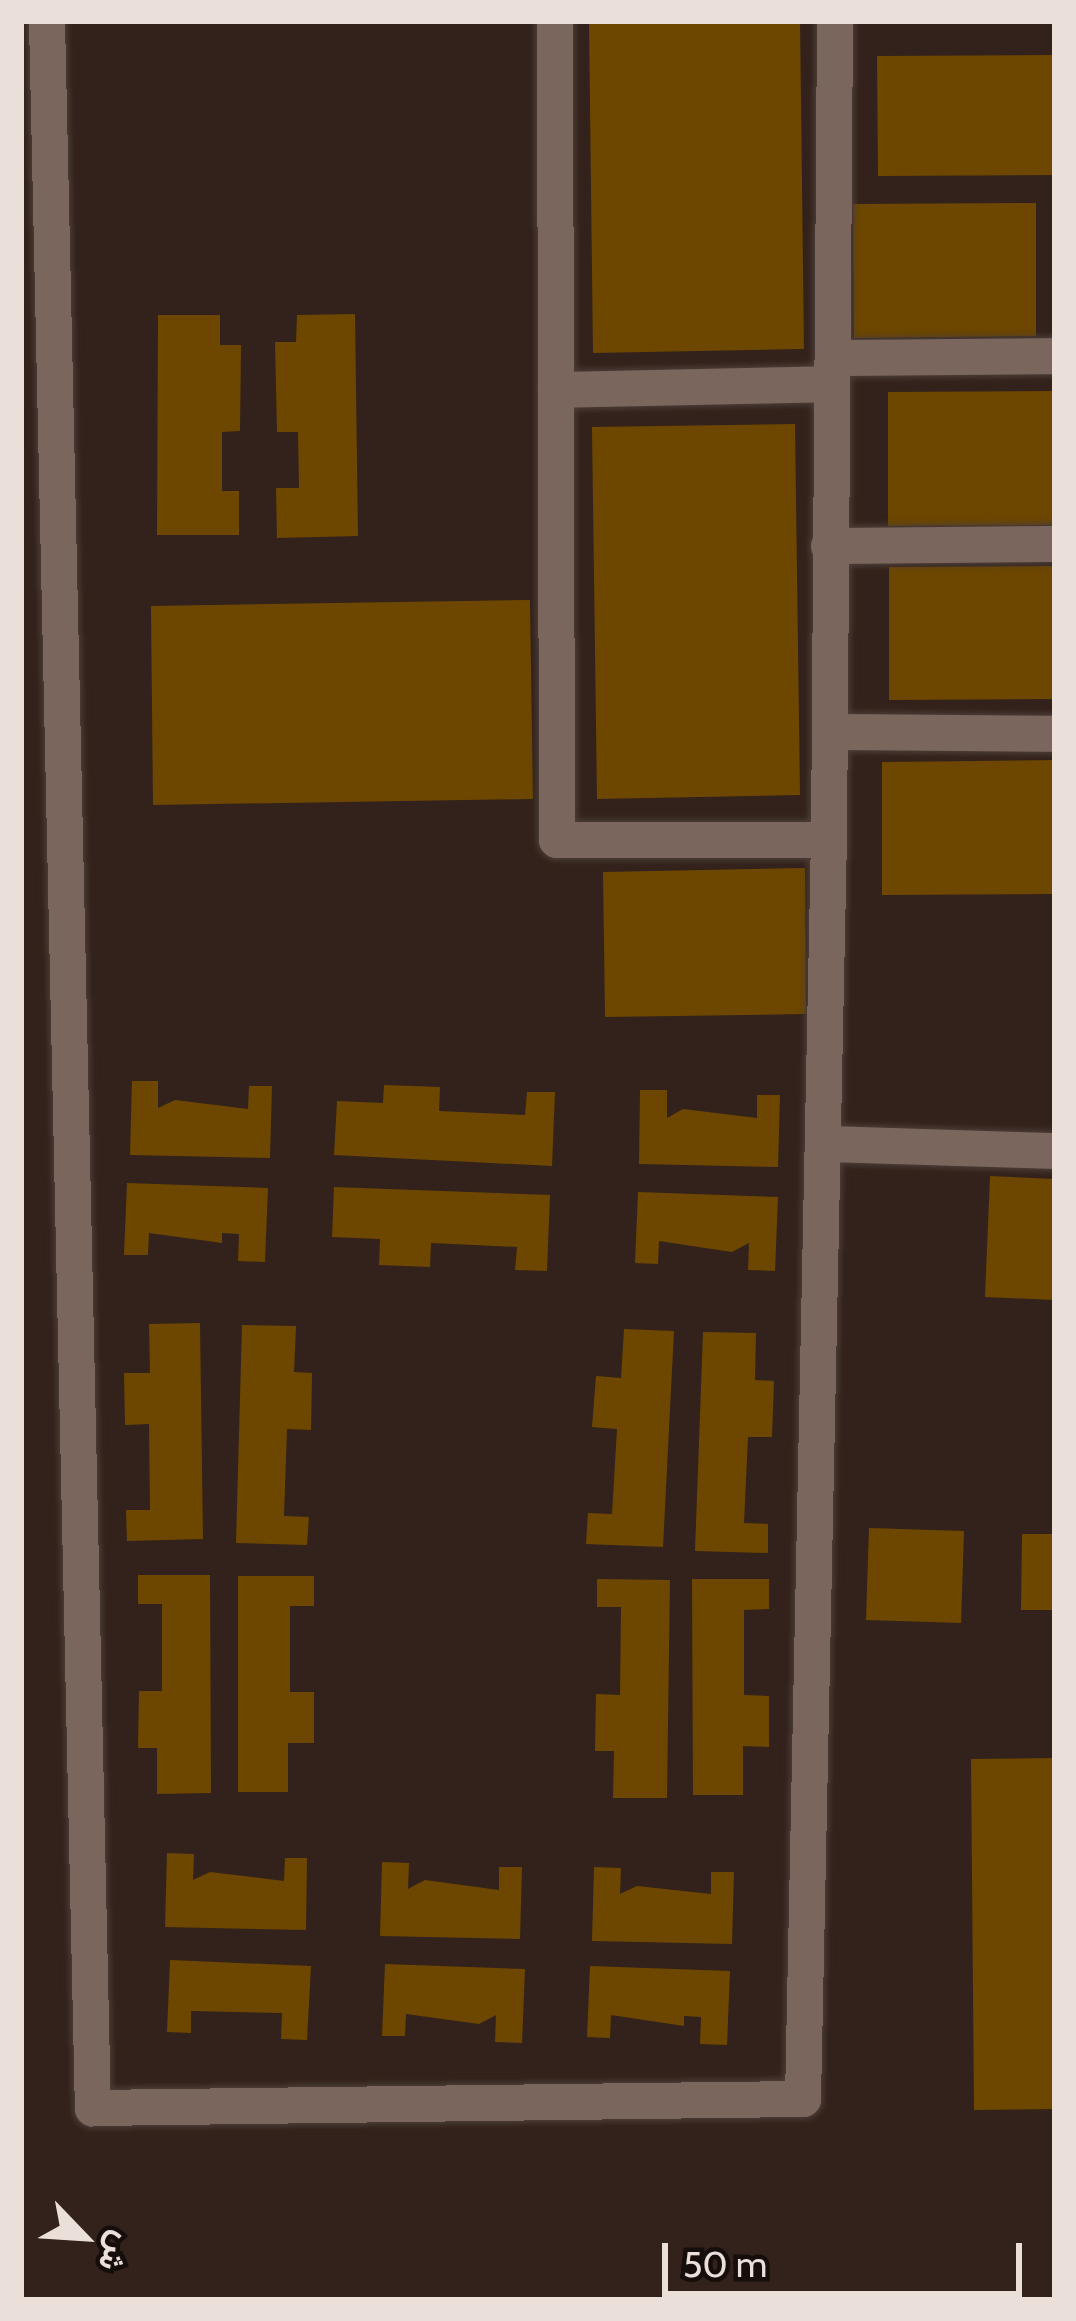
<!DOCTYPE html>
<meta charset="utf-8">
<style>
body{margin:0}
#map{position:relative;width:1076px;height:2321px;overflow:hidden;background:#33221b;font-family:Cabin,Vazirmatn,sans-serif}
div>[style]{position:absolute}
.building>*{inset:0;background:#6d4700}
.roads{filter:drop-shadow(0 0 3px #4c3e38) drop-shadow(0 0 3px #4c3e38)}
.street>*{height:36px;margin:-18px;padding:0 18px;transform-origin:18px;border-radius:18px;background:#7b665e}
span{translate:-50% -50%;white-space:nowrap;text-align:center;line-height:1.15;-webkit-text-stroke:9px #150e0a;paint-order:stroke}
.frame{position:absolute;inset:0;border:24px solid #ebdfda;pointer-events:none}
.north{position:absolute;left:24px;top:2177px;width:120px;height:120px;-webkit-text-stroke:9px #150e0a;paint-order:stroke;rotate:115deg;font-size:33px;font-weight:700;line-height:48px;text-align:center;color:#ebdfda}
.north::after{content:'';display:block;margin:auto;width:42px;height:54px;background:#ebdfda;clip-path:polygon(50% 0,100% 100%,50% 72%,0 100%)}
.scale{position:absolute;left:662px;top:2243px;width:360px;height:54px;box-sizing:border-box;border:6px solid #ebdfda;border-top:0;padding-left:15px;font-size:36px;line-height:42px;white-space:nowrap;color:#ebdfda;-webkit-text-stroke:9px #150e0a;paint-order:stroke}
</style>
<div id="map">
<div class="building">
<div style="clip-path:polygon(589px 21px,800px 21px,804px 349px,593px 353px)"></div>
<div style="clip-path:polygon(1055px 55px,1055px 175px,878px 176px,877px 56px)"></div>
<div style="clip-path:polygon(1036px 203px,1036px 336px,854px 338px,853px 204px)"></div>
<div style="clip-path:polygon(355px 314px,358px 536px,277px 538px,276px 488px,299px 488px,298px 432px,277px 432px,275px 342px,296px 342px,297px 315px)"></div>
<div style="clip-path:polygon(158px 315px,220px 315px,220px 345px,241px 345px,240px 431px,222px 432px,222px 491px,239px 491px,239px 535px,157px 535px)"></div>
<div style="clip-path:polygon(1055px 391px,1055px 525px,888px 526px,888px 392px)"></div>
<div style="clip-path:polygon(795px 424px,800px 795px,597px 799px,592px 427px)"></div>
<div style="clip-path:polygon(1055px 566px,1055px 699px,889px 700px,889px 567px)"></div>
<div style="clip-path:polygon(530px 600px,533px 799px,153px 805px,151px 606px)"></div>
<div style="clip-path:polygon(1055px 760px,1055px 894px,882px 895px,882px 762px)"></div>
<div style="clip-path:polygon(805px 868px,806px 1014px,605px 1017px,603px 872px)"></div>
<div style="clip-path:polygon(132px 1081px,158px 1081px,158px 1108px,175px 1100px,248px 1109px,249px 1086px,272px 1086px,270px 1158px,130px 1155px)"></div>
<div style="clip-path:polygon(384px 1085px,440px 1087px,439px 1111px,525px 1115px,527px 1092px,555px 1092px,552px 1166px,334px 1155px,337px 1101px,383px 1103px)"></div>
<div style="clip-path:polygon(640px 1090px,667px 1090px,667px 1118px,683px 1109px,757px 1118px,757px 1095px,780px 1095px,778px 1167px,639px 1164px)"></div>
<div style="clip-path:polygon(990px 1176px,1055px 1179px,1055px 1300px,985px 1297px)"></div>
<div style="clip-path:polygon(127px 1183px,268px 1188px,265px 1262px,238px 1261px,239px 1234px,222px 1233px,222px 1243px,149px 1233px,148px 1255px,124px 1255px)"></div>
<div style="clip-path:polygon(334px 1187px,550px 1195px,547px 1271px,515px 1270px,517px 1247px,431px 1243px,430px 1267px,379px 1265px,380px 1239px,332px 1237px)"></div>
<div style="clip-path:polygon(638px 1192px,778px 1197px,775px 1271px,748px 1270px,749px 1243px,732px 1252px,659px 1241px,658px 1264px,635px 1263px)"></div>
<div style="clip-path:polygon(200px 1323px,203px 1539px,127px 1541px,126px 1510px,150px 1510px,149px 1424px,125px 1425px,124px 1373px,150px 1373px,149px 1324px)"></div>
<div style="clip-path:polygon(242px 1325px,296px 1326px,294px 1372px,312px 1373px,311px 1430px,287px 1429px,284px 1516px,309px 1517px,307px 1545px,236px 1543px)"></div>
<div style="clip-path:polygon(624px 1329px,674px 1331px,663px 1547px,586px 1544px,588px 1513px,612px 1514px,617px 1429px,592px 1427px,596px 1376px,621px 1378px)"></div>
<div style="clip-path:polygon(703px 1332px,756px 1333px,755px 1380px,774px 1381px,772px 1437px,748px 1437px,744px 1523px,768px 1524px,768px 1553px,695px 1551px)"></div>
<div style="clip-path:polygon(869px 1528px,964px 1531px,961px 1623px,866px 1620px)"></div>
<div style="clip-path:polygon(1022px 1534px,1055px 1534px,1055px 1610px,1021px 1610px)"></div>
<div style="clip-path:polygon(138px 1575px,210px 1575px,211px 1793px,157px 1794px,157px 1748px,138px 1748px,139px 1691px,162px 1691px,162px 1604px,138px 1604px)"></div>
<div style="clip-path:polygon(238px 1576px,314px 1576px,314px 1606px,290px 1606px,290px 1692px,314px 1692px,314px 1743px,288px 1743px,288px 1792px,238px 1792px)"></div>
<div style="clip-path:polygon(597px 1579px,670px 1580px,667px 1798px,613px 1798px,614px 1751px,595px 1751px,596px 1694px,620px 1695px,621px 1607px,597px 1607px)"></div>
<div style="clip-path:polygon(692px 1579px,769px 1579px,769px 1609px,744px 1610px,744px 1695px,769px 1696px,769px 1747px,743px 1746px,743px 1795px,693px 1795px)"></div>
<div style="clip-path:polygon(1055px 1758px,1055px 2109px,974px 2110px,971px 1759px)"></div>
<div style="clip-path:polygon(167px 1853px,194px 1854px,193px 1880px,210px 1872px,284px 1881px,285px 1858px,307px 1858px,306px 1930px,165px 1927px)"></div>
<div style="clip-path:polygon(382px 1862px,409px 1863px,408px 1889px,425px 1880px,499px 1890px,499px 1867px,522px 1867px,520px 1939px,380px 1936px)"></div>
<div style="clip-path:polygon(594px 1867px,621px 1868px,620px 1894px,637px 1886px,711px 1894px,711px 1872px,734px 1872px,732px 1944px,592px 1941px)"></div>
<div style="clip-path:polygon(170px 1960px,311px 1966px,307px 2040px,281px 2039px,282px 2013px,191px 2011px,191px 2033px,167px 2032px)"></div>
<div style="clip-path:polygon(385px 1964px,525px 1969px,522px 2043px,495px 2042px,496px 2015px,479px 2024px,406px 2014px,405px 2036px,382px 2036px)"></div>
<div style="clip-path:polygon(590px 1966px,730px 1971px,727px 2045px,700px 2044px,701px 2017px,684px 2016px,684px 2026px,611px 2015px,610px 2038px,587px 2037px)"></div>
</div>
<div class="roads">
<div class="street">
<div style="left:47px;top:21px;width:2088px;rotate:88.74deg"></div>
<div style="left:93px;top:2108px;width:710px;rotate:-0.73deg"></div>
<div style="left:803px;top:2099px;width:1259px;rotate:-88.82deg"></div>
<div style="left:555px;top:21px;width:819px;rotate:89.86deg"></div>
<div style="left:557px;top:840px;width:272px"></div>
<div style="left:829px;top:840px;width:819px;rotate:-89.58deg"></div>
<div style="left:833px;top:358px;width:222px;rotate:-0.5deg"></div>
<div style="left:556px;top:390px;width:276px;rotate:-1.2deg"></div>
<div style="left:829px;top:546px;width:226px;rotate:-0.5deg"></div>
<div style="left:830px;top:732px;width:225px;rotate:0.5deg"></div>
<div style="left:830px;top:1144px;width:225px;rotate:1.8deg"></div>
</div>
</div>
<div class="frame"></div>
<div class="north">ش</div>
<div class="scale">50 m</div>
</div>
